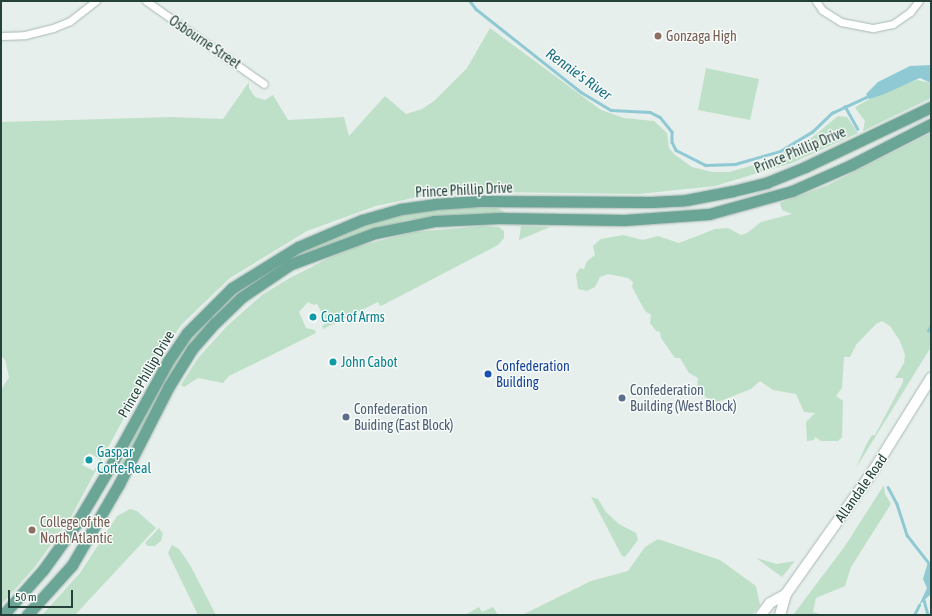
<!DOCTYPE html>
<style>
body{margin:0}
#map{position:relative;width:932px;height:616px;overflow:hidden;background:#e6efeb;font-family:"Asap Condensed",sans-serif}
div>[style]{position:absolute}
.green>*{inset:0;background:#bfe0c8}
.water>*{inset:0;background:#8ec9d4}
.stream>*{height:2.5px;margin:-1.25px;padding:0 1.25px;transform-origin:1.25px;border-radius:1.25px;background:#8ec9d4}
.roads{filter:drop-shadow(0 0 1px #a8b8b2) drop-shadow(0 0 1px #a8b8b2)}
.street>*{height:7px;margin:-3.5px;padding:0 3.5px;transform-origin:3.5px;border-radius:3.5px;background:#fff}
.secondary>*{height:10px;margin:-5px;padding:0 5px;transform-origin:5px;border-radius:5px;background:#fff}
.primary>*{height:11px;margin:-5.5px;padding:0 5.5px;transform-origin:5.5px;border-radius:5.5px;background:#6aa596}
.dots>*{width:11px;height:11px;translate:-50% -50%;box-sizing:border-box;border:2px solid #f7fbf9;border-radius:50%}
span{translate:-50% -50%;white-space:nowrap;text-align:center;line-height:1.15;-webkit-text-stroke:3px #f7fbf9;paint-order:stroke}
.education-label{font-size:14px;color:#785e54}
.left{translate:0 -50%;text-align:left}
.street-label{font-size:14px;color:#24423a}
.culture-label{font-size:14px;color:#0d838f}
.transit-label{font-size:14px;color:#164399}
.service-label{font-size:14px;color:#4e5e75}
.water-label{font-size:15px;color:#1c6f80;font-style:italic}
.frame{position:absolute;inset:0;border:2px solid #24423a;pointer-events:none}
.scale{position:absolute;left:8px;top:590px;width:65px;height:18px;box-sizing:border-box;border:2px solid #24423a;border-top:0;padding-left:5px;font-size:12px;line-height:14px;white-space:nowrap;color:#24423a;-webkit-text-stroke:3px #f7fbf9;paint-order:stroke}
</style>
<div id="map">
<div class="green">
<div style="clip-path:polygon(evenodd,490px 28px,601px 110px,624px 118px,654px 121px,667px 133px,669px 148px,674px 154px,692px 167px,712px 172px,729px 172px,764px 162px,809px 140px,838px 116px,847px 117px,858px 133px,792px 163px,715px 186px,639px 194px,485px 192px,422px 196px,376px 206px,307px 231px,230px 278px,182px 324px,149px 371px,71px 517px,34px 568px,1px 605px,1px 390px,9px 377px,5px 360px,1px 355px,1px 122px,172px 117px,223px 119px,249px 82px,249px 88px,255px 97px,265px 100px,273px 95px,288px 120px,344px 117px,349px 136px,385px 96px,406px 114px,422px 109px,434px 101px,467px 68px,490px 28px,89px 453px,100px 459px,94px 471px,82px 465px,89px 453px)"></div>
<div style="clip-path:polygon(706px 68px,759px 79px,750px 120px,698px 110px)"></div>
<div style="clip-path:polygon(917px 80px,931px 83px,931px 98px,863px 131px,865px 121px,855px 108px,857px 106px,877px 95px)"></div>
<div style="clip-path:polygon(931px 133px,931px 347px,856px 468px,866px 445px,872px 435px,875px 435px,903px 382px,903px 378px,895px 378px,904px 363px,905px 355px,900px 341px,890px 326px,882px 321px,876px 324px,856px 345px,850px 357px,844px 357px,842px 388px,836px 396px,843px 401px,842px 437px,838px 441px,821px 441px,815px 437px,814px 440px,807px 441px,806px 422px,815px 413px,804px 412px,796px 394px,773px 390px,760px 381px,751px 389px,718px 402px,708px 400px,697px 388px,698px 378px,689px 373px,680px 358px,675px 358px,661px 338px,660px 332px,656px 331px,650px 323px,651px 315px,645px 311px,632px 287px,633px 282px,628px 278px,608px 274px,600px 277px,595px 287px,587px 291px,578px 289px,576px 274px,580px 268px,584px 269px,587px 261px,595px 255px,593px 246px,601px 239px,623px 235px,643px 240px,658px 236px,679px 243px,715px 229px,728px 228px,741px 235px,747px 233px,761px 222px,792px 214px,782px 210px,780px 203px,828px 185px)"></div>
<div style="clip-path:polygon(461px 208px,497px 208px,507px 213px,462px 214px,407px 220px,343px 239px,314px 251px,215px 319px,120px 471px,118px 470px,167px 371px,194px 332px,240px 289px,305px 249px,352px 229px,410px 213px)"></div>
<div style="clip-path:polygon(483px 226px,499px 227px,504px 231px,504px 238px,498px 245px,383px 305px,380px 306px,378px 302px,323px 329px,322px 326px,326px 323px,325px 319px,317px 304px,314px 305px,308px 302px,299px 312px,306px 328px,315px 330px,316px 333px,229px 376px,223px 383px,198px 378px,184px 387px,181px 385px,198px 358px,227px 326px,262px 295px,288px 279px,327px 259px,359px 246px,414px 232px)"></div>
<div style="clip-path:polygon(521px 226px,550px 227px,519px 240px)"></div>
<div style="clip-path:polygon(884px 485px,885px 494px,891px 504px,851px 567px,845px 586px,816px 598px,813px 612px,824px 615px,793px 615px,845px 546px)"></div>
<div style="clip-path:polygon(591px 497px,598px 499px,606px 512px,619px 524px,636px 533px,638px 540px,625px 557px,622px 556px)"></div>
<div style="clip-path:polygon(130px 509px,137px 511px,156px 528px,75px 615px,42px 615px,80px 573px,117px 516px)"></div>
<div style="clip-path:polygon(159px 528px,163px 534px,161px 541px,155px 546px,148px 546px,145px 543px)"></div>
<div style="clip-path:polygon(658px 539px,720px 560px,756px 586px,760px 605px,752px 615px,522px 615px,591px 581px,628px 571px,645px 547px)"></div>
<div style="clip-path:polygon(172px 545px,179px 549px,190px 565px,216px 615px,198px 615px,168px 553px)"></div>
<div style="clip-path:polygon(756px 558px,777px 564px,795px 561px,782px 577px)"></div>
<div style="clip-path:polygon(479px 607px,482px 612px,493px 607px,498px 615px,465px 615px)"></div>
</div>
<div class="water">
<div style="clip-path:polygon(931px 65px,931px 83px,920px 78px,882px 95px,869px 99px,866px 94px,878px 82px,910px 66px)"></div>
<div style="clip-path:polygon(928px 562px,931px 563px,931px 594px,919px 605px,927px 588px,923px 579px)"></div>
</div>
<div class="stream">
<div style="left:470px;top:1px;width:10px;rotate:53deg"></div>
<div style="left:476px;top:9px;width:134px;rotate:38.3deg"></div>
<div style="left:581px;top:92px;width:35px;rotate:31deg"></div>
<div style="left:611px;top:110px;width:39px;rotate:3deg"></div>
<div style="left:650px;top:112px;width:11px;rotate:27deg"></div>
<div style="left:660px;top:117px;width:19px;rotate:51deg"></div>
<div style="left:672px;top:132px;width:10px;rotate:90deg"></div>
<div style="left:672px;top:142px;width:9px;rotate:63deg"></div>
<div style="left:676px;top:150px;width:33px;rotate:27deg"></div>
<div style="left:705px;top:165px;width:30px;rotate:-2deg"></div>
<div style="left:735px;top:164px;width:47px;rotate:-16.1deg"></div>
<div style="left:780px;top:151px;width:37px;rotate:-31deg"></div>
<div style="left:812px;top:132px;width:28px;rotate:-44deg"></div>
<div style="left:832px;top:113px;width:40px;rotate:-25deg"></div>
<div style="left:845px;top:106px;width:26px;rotate:61deg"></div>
<div style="left:928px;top:331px;width:7px;rotate:-63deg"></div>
<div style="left:888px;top:487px;width:19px;rotate:62deg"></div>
<div style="left:897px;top:504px;width:33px;rotate:72deg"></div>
<div style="left:907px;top:535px;width:34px;rotate:52deg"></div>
<div style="left:924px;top:600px;width:16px;rotate:75deg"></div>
<div style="left:914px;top:615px;width:11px;rotate:-63deg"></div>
</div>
<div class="roads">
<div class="street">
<div style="left:146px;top:1px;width:144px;rotate:35.1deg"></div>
<div style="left:816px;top:1px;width:11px;rotate:56deg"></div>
<div style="left:822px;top:10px;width:22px;rotate:32deg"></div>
<div style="left:841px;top:22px;width:33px;rotate:11deg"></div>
<div style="left:873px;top:28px;width:20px;rotate:-11deg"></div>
<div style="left:893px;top:24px;width:21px;rotate:-35deg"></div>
<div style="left:910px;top:12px;width:14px;rotate:-51deg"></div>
<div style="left:1px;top:36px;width:24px;rotate:-2deg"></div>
<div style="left:25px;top:35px;width:29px;rotate:-14deg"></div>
<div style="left:53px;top:28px;width:18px;rotate:-22deg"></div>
<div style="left:70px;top:21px;width:33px;rotate:-38deg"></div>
</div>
<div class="secondary">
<div style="left:761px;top:615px;width:15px;rotate:-53deg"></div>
<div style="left:770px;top:603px;width:18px;rotate:-29deg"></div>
<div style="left:786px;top:594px;width:151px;rotate:-54.7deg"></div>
<div style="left:873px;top:471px;width:110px;rotate:-58.1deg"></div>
<div style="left:780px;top:615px;width:22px;rotate:-74deg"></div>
</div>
<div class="primary">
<div style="left:3px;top:615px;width:60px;rotate:-48.4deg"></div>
<div style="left:43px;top:570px;width:57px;rotate:-54.3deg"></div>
<div style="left:76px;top:524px;width:66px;rotate:-59.2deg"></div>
<div style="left:110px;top:467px;width:121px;rotate:-61.3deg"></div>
<div style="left:168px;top:361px;width:34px;rotate:-56deg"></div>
<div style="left:187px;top:333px;width:64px;rotate:-45deg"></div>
<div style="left:232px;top:288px;width:78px;rotate:-31.8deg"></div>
<div style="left:298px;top:247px;width:69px;rotate:-22.9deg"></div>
<div style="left:362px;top:220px;width:41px;rotate:-15.8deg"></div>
<div style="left:401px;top:209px;width:34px;rotate:-8deg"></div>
<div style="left:435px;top:204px;width:44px;rotate:-3.9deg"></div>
<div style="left:479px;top:201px;width:172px;rotate:0.3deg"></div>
<div style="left:651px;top:202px;width:35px;rotate:-3deg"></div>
<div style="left:686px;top:200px;width:48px;rotate:-10.8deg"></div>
<div style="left:733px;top:191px;width:36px;rotate:-14deg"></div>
<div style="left:768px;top:182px;width:40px;rotate:-22deg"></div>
<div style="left:805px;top:167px;width:140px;rotate:-25.5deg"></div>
<div style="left:27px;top:615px;width:67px;rotate:-48deg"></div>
<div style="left:72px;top:565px;width:94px;rotate:-59.9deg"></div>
<div style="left:119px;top:484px;width:110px;rotate:-63deg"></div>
<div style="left:169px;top:386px;width:44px;rotate:-58.1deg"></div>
<div style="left:192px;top:349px;width:35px;rotate:-49deg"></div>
<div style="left:215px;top:323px;width:37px;rotate:-44deg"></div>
<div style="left:242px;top:297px;width:59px;rotate:-34deg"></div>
<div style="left:291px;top:264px;width:90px;rotate:-20.3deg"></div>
<div style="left:375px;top:233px;width:60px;rotate:-11.5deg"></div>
<div style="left:434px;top:221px;width:65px;rotate:-2.6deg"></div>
<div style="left:499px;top:218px;width:125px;rotate:0.9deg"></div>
<div style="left:624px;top:220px;width:85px;rotate:-4deg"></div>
<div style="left:709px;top:214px;width:86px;rotate:-15.5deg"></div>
<div style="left:792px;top:191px;width:64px;rotate:-23.8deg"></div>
<div style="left:851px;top:165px;width:90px;rotate:-27.1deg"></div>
</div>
</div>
<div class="dots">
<div style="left:658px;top:36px;background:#8d6e63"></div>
<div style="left:313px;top:317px;background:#0f9aa8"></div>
<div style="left:333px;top:362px;background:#0f9aa8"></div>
<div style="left:488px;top:374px;background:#1a4fb4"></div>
<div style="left:622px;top:398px;background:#5c6f8a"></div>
<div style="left:346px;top:417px;background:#5c6f8a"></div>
<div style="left:89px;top:460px;background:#0f9aa8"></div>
<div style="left:32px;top:530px;background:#8d6e63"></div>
</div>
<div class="education-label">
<span class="left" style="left:666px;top:36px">Gonzaga High</span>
<span class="left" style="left:40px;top:530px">College of the<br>North Atlantic</span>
</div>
<div class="street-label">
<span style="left:205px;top:42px;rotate:34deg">Osbourne Street</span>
<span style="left:800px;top:150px;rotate:-23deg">Prince Phillip Drive</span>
<span style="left:464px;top:190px;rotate:-3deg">Prince Phillip Drive</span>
<span style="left:146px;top:374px;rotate:-60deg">Prince Phillip Drive</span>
<span style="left:861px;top:488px;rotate:-55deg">Allandale Road</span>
</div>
<div class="culture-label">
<span class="left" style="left:321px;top:317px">Coat of Arms</span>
<span class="left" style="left:341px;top:362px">John Cabot</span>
<span class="left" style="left:97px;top:460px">Gaspar<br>Corte-Real</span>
</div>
<div class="transit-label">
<span class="left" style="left:496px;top:374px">Confederation<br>Building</span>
</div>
<div class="service-label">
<span class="left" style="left:630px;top:398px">Confederation<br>Building (West Block)</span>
<span class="left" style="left:354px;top:417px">Confederation<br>Buiding (East Block)</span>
</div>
<div class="water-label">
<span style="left:579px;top:74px;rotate:36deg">Rennie's River</span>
</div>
<div class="frame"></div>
<div class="scale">50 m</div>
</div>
